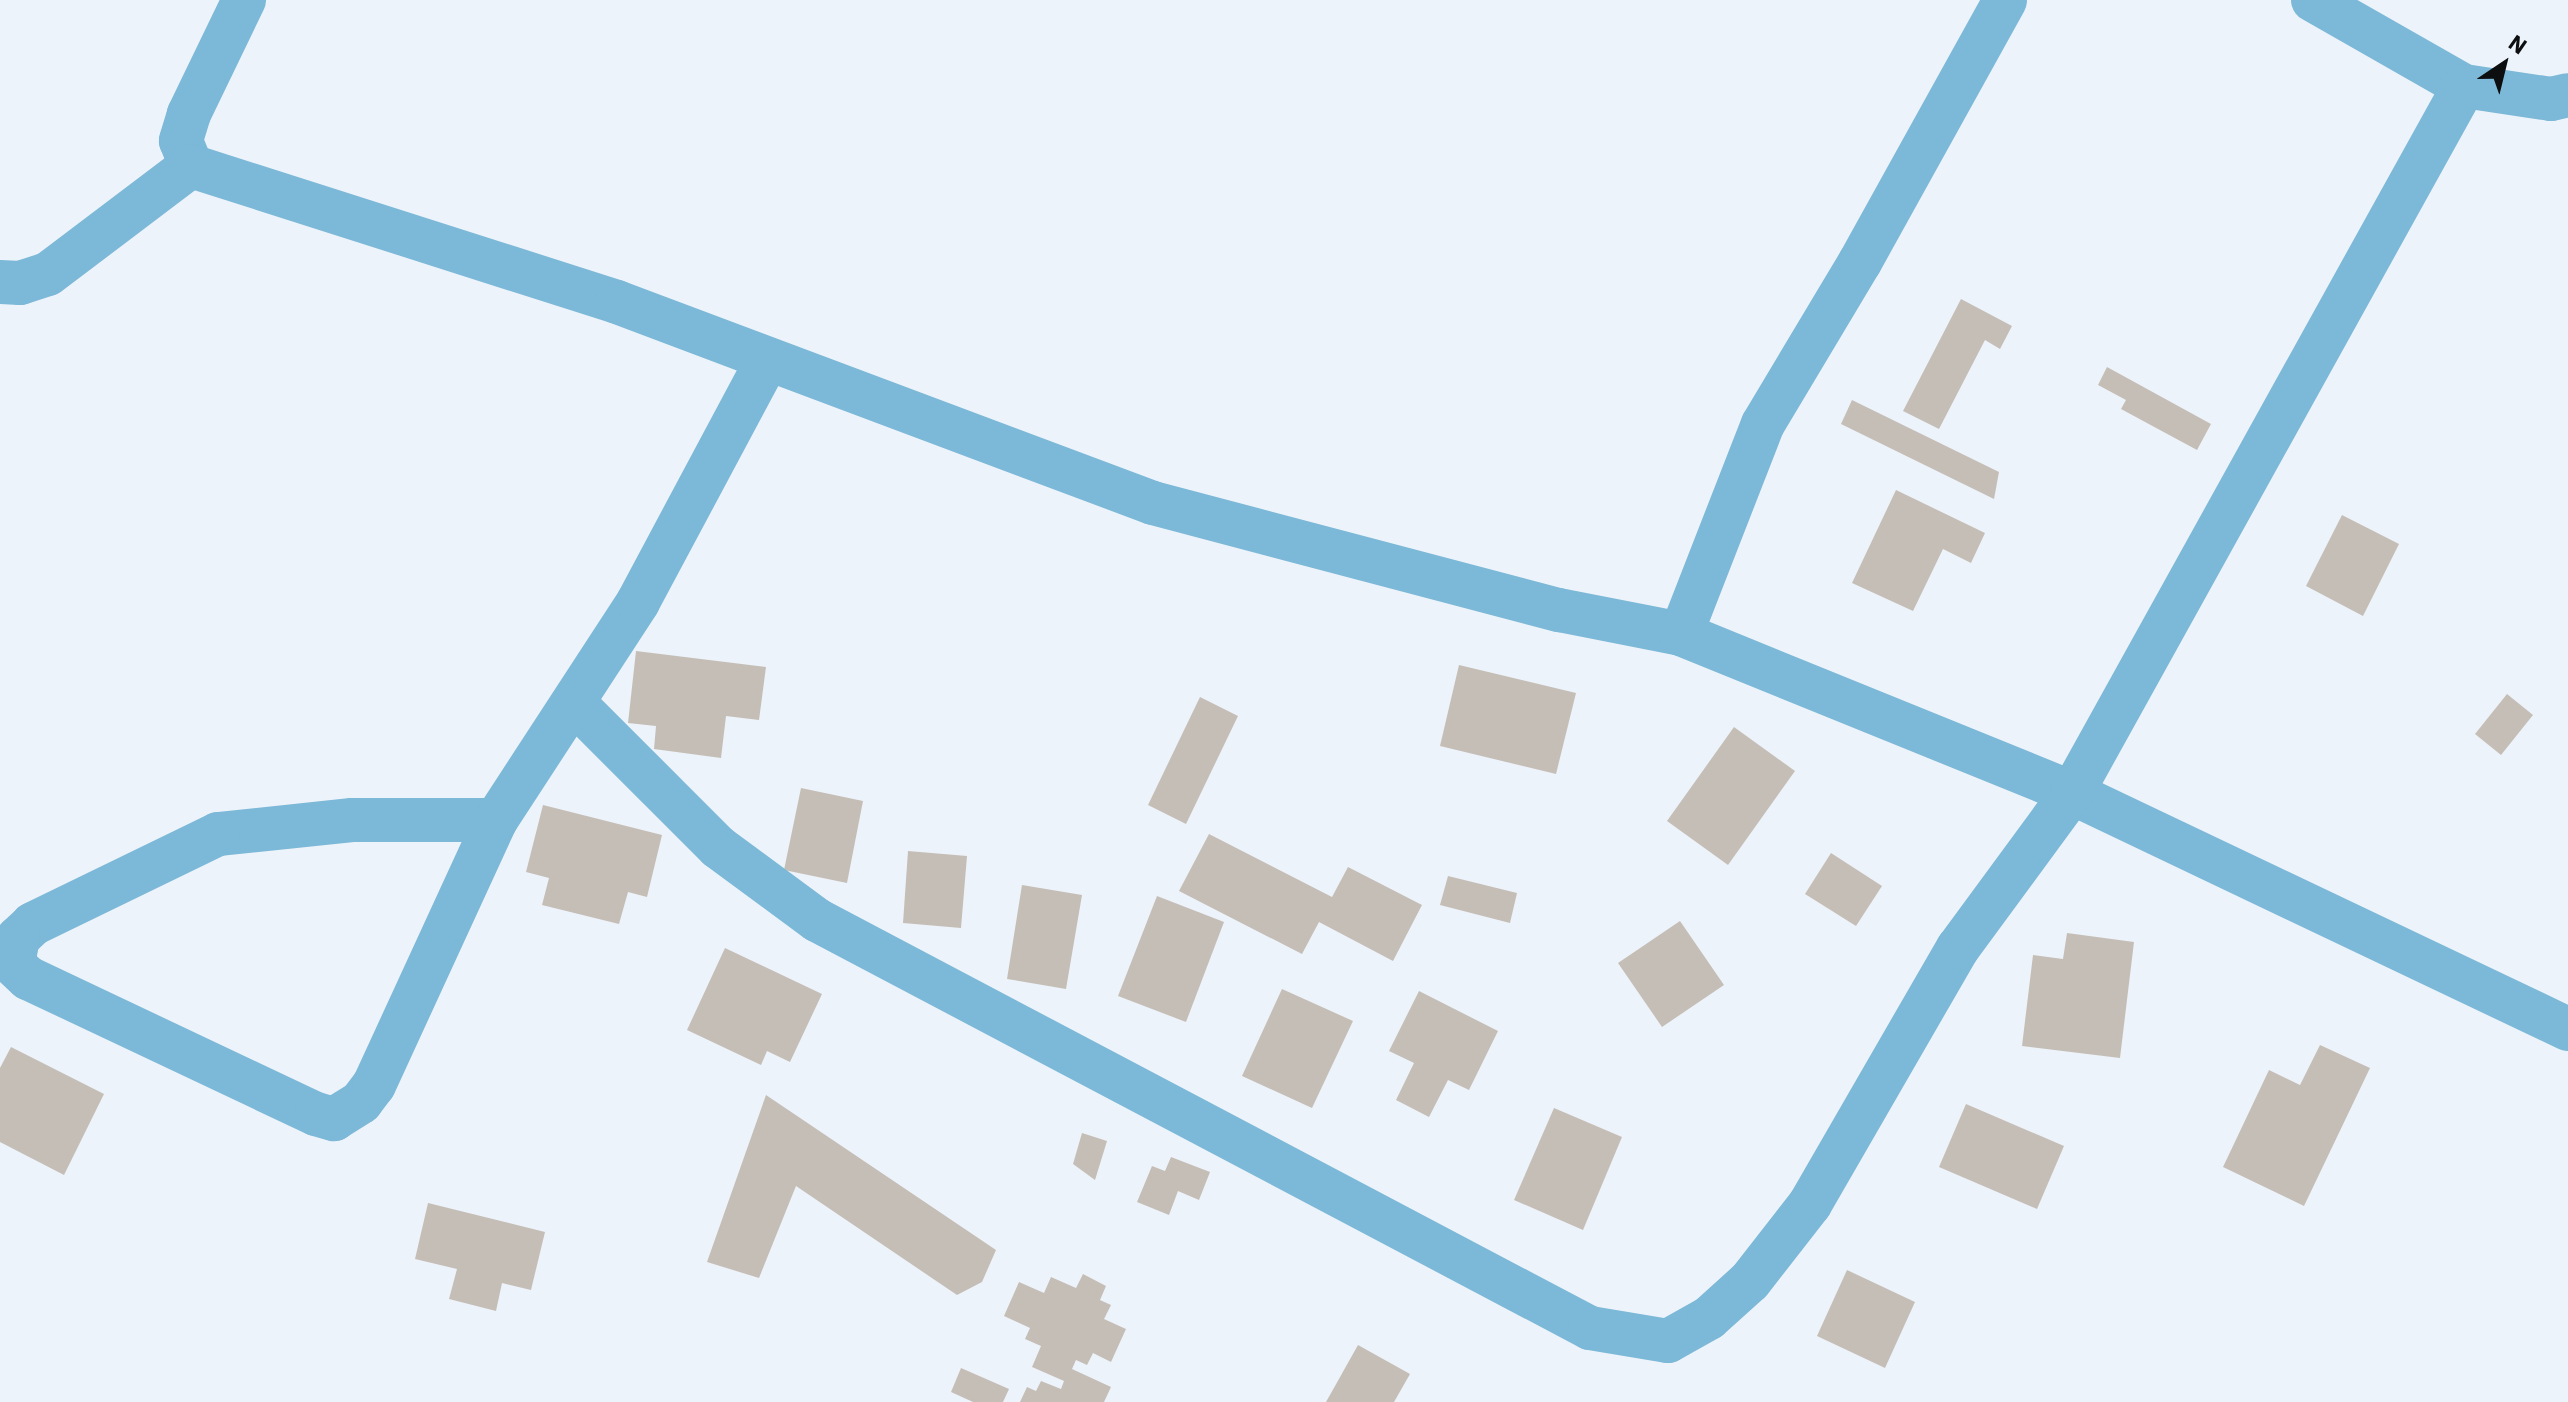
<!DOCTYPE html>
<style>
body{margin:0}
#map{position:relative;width:2568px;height:1402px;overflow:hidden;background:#edf3fa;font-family:"IBM Plex Sans",sans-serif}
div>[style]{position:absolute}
.building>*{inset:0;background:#c5beb7}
.minor>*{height:44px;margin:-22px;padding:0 22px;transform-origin:22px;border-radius:22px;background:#7cb8d7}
span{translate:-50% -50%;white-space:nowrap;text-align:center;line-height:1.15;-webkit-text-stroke:8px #edf3fa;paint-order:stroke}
.north{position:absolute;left:2464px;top:24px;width:80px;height:80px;-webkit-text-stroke:6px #edf3fa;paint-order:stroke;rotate:35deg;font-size:22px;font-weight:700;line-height:32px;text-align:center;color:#0c0e10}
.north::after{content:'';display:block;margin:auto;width:28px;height:36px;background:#0c0e10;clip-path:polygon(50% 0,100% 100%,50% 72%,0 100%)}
</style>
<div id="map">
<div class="building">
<div style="clip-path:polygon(1961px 299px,2012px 326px,2000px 349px,1985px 340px,1939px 429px,1903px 411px)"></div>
<div style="clip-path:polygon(2107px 367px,2211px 424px,2197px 450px,2121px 409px,2126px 400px,2098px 385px)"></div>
<div style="clip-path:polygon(1852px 400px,1999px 472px,1994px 499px,1841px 424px)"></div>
<div style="clip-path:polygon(1896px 490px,1985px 533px,1971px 563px,1943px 549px,1913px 611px,1852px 583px)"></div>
<div style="clip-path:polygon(2342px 515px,2399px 544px,2363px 616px,2306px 586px)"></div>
<div style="clip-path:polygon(636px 651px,766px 667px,759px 720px,726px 716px,721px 758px,654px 749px,656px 726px,628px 723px)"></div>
<div style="clip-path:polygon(1459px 665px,1576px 693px,1556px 774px,1440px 746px)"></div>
<div style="clip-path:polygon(2507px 694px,2533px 715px,2501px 755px,2475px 734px)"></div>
<div style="clip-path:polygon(1200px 697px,1238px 716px,1186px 824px,1148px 805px)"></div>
<div style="clip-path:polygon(1734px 727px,1795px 771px,1728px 865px,1667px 821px)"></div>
<div style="clip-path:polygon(801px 788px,863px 801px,847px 883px,784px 870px)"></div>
<div style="clip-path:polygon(543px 805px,662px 835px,647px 897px,628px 892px,619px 924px,542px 905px,549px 878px,526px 872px)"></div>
<div style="clip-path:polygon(1209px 834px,1332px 897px,1348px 867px,1422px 905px,1393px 961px,1319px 922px,1302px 954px,1179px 891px)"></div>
<div style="clip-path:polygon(908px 851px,967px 856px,961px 928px,903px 923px)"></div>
<div style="clip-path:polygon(1831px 853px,1882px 886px,1856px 926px,1805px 894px)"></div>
<div style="clip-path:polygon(1448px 876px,1517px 893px,1510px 923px,1440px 905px)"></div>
<div style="clip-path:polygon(1022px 885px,1082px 895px,1066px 989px,1007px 979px)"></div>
<div style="clip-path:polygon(1157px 896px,1224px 922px,1186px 1022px,1118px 996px)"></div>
<div style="clip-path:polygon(1680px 921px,1724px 985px,1662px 1027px,1618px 963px)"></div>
<div style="clip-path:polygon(2067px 933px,2134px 942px,2120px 1058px,2022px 1046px,2033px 955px,2063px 959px)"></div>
<div style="clip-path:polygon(725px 948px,822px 994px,790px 1062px,767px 1051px,761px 1065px,687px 1030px)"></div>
<div style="clip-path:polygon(1282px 989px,1353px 1021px,1312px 1108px,1242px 1076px)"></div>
<div style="clip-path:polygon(1419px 991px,1498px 1031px,1469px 1090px,1448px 1080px,1429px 1117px,1396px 1100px,1414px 1063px,1389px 1051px)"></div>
<div style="clip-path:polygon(2320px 1045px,2370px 1068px,2304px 1206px,2223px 1167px,2269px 1070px,2300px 1085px)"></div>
<div style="clip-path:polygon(11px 1047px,104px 1094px,64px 1175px,0 1142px,0 1068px)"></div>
<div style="clip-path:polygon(766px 1095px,996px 1250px,982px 1282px,957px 1295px,796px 1186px,759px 1278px,707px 1262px)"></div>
<div style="clip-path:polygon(1966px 1104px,2064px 1146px,2037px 1209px,1939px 1167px)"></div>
<div style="clip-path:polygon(1554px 1108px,1622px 1137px,1583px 1230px,1514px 1200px)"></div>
<div style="clip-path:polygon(1082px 1133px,1107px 1141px,1095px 1180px,1073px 1164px)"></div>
<div style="clip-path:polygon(1171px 1157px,1210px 1172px,1199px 1200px,1178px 1191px,1169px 1215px,1137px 1202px,1152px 1166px,1165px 1171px)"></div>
<div style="clip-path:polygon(428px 1203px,545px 1232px,531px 1290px,502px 1283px,496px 1311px,449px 1299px,457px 1269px,415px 1259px)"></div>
<div style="clip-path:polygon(1847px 1270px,1915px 1302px,1885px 1368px,1817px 1336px)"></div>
<div style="clip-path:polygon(1083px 1274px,1106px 1286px,1100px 1300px,1111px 1305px,1104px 1319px,1126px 1329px,1111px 1362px,1093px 1353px,1087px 1365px,1076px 1360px,1072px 1369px,1111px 1387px,1104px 1402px,1020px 1402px,1027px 1387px,1036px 1391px,1041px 1381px,1061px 1389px,1064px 1381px,1032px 1367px,1041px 1346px,1025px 1339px,1030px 1328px,1004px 1316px,1019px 1282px,1044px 1293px,1051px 1277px,1076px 1288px)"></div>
<div style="clip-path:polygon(1358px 1345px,1410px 1374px,1394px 1402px,1326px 1402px)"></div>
<div style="clip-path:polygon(961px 1368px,1009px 1389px,1003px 1402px,973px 1402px,951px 1392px)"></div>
</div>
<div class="minor">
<div style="left:244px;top:0;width:127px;rotate:115.8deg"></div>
<div style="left:189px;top:114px;width:28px;rotate:107deg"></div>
<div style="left:181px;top:141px;width:27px;rotate:68deg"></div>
<div style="left:191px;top:166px;width:447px;rotate:17.7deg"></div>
<div style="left:617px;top:302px;width:572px;rotate:20.56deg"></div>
<div style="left:1153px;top:503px;width:420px;rotate:14.8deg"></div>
<div style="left:1559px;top:610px;width:124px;rotate:11.1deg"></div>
<div style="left:1681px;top:634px;width:422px;rotate:22.1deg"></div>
<div style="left:2072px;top:793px;width:549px;rotate:25.45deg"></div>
<div style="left:2313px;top:0;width:174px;rotate:29.7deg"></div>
<div style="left:2464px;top:86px;width:88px;rotate:8.5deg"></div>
<div style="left:2551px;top:99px;width:17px;rotate:-13deg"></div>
<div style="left:0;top:282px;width:20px;rotate:3deg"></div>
<div style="left:20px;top:283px;width:29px;rotate:-18deg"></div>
<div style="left:48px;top:274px;width:179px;rotate:-37.1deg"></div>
<div style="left:1681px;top:634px;width:225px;rotate:-68.7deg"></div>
<div style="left:1763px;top:424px;width:189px;rotate:-59.1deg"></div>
<div style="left:1860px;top:262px;width:299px;rotate:-61deg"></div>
<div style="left:574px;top:703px;width:204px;rotate:45deg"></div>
<div style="left:718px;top:847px;width:123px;rotate:36.4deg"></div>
<div style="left:817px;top:920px;width:874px;rotate:27.83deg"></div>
<div style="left:1590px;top:1328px;width:79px;rotate:9.5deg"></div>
<div style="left:1668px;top:1341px;width:47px;rotate:-29.3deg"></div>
<div style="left:1709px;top:1318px;width:55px;rotate:-42.1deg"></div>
<div style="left:1750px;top:1281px;width:98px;rotate:-52.1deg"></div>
<div style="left:1810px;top:1204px;width:296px;rotate:-60deg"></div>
<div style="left:1958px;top:948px;width:192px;rotate:-53.7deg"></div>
<div style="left:2072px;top:793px;width:808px;rotate:-60.99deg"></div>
<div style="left:496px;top:820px;width:144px;rotate:180deg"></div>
<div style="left:352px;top:820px;width:135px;rotate:174deg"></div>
<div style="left:218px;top:834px;width:206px;rotate:154.1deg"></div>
<div style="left:33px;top:924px;width:21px;rotate:137deg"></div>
<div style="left:18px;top:938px;width:26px;rotate:101deg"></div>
<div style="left:13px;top:964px;width:21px;rotate:43deg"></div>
<div style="left:28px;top:978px;width:318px;rotate:25.3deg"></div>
<div style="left:316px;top:1114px;width:19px;rotate:16deg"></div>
<div style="left:334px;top:1119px;width:32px;rotate:-32deg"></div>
<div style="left:361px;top:1102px;width:21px;rotate:-53deg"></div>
<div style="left:374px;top:1085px;width:292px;rotate:-65.3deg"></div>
<div style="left:496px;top:820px;width:260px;rotate:-56.9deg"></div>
<div style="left:638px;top:602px;width:274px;rotate:-61.9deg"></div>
</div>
<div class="north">N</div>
</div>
